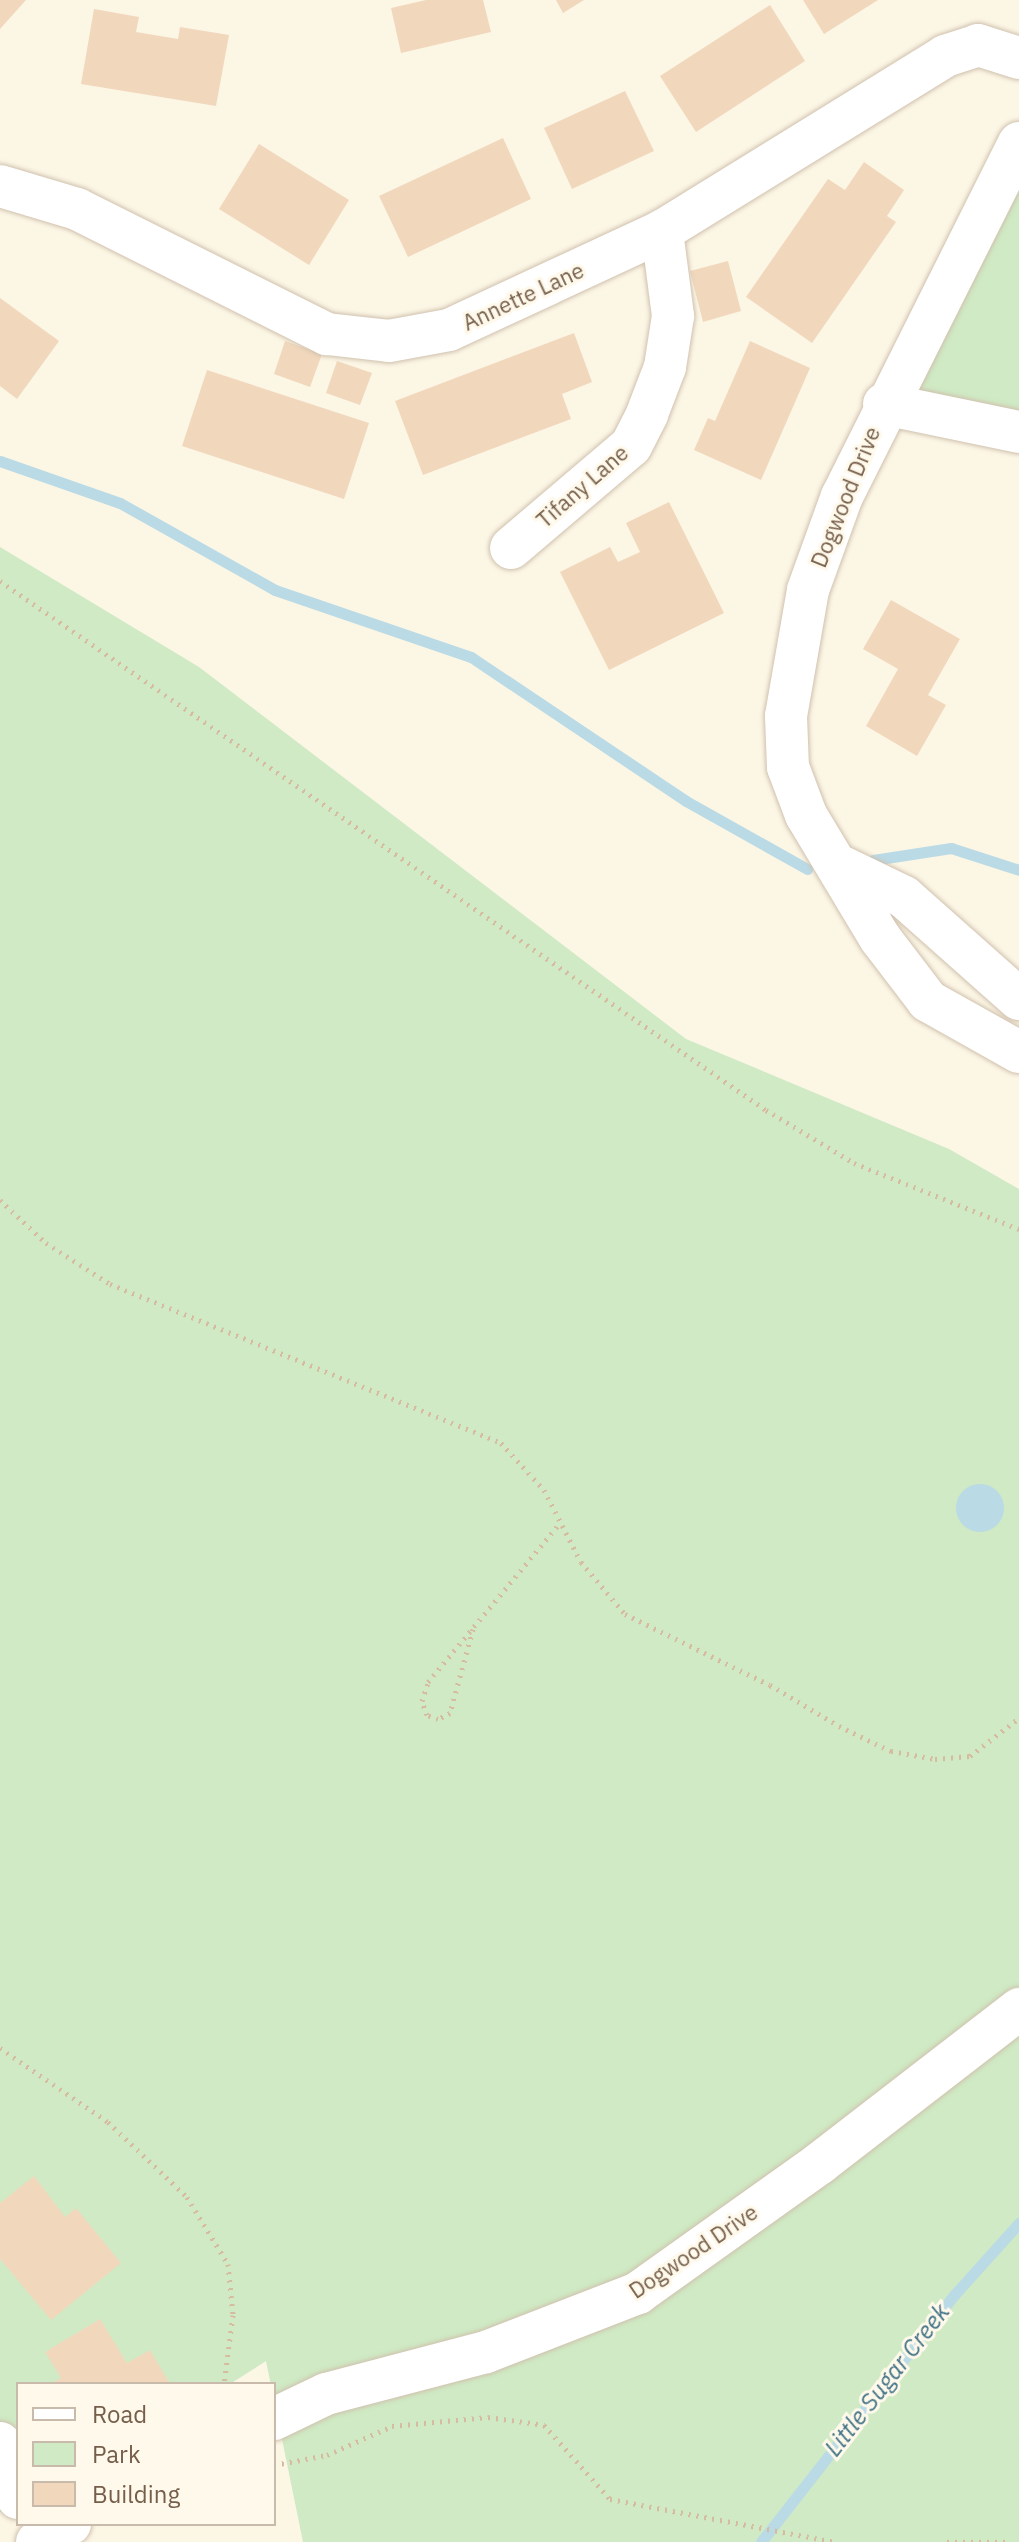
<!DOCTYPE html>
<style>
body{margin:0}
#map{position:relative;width:1019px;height:2542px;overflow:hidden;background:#fcf6e5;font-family:"IBM Plex Sans",sans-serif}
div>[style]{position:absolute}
.green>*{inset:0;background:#cfeac4}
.water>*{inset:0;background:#badae6}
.round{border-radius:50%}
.stream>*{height:11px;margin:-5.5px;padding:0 5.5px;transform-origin:5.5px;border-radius:5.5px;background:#badae6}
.building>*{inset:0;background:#f1d8bd}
.path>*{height:5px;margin-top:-2.5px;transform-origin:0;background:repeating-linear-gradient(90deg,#d6bba0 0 2px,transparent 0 8px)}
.roads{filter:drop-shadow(0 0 2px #d0c1ae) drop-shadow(0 0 2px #d0c1ae)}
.minor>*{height:42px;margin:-21px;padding:0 21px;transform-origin:21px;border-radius:21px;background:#fff}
span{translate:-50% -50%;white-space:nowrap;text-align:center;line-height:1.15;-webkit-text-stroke:6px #fff9eb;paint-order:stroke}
.street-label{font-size:22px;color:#755e4a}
.water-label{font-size:24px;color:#447588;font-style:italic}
.legend{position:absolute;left:16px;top:2382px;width:260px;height:144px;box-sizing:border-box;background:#fff9eb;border:2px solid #c8bbab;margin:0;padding:10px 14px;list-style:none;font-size:24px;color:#755e4a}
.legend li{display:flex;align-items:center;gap:16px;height:40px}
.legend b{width:40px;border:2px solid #c8bbab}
</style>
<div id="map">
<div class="green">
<div style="clip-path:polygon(1019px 188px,1019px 421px,913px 397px)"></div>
<div style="clip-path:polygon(0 547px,199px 667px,686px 1039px,949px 1149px,1019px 1189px,1019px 2542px,303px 2542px,266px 2361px,230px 2384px,18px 2384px,18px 2502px,0 2512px)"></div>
</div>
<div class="water">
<div class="round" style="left:956px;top:1484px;width:48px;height:48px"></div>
</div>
<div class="stream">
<div style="left:0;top:461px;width:127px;rotate:19.3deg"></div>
<div style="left:120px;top:503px;width:178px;rotate:29.3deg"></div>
<div style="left:275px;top:590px;width:207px;rotate:18.9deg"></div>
<div style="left:471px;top:657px;width:259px;rotate:33.8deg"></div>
<div style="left:686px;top:801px;width:139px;rotate:29.3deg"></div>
<div style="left:873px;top:860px;width:79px;rotate:-8.7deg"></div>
<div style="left:951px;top:848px;width:71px;rotate:17.9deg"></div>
<div style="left:761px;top:2542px;width:315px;rotate:-52deg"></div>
<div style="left:955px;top:2294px;width:96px;rotate:-48deg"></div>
</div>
<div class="building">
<div style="clip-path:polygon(0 0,26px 0,0 29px)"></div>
<div style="clip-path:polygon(426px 0,483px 0,491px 32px,401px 53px,391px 8px)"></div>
<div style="clip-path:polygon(556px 0,584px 0,563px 13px)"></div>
<div style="clip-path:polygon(803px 0,878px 0,824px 34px)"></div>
<div style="clip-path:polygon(770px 5px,805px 61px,696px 132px,660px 76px)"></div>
<div style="clip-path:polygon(94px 9px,139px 17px,136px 32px,178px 39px,180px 27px,229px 35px,216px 106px,81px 84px)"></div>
<div style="clip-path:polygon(625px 91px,654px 151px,572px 189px,544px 128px)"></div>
<div style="clip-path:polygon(503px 138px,531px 199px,408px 257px,379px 196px)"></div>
<div style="clip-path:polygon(259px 144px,349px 200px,309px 265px,219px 209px)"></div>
<div style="clip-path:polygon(864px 162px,904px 190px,887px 216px,896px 222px,812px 343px,746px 297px,828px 179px,845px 190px)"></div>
<div style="clip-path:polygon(728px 261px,741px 311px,703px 322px,690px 271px)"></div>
<div style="clip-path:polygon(0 298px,59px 341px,17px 399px,0 386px)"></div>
<div style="clip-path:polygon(574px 333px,592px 382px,562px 394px,571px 419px,423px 475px,395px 401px)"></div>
<div style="clip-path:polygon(285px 341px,322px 354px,310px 387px,274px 374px)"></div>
<div style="clip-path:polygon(750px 341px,810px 368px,761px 480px,694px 450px,708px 418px,715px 421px)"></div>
<div style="clip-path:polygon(337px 361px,372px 373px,360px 405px,326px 393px)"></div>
<div style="clip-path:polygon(207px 370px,369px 423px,344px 499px,182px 446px)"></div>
<div style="clip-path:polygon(669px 502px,724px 613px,609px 670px,560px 572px,610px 547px,618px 562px,640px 552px,626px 523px)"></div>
<div style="clip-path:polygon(891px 600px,960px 639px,928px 695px,946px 705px,917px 756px,866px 726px,898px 669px,863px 649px)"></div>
<div style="clip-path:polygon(34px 2176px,65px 2217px,76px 2208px,121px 2263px,51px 2320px,0 2259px,0 2203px)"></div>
<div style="clip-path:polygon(100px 2319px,127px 2363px,150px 2350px,170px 2384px,50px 2384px,61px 2378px,45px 2352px)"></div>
</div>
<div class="path">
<div style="left:0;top:581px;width:931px;rotate:34.63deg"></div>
<div style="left:766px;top:1110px;width:103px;rotate:31.1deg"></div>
<div style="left:854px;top:1163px;width:178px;rotate:21.8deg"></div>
<div style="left:0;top:1200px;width:63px;rotate:43.1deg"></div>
<div style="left:46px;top:1243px;width:76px;rotate:32.6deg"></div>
<div style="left:110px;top:1284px;width:422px;rotate:22.1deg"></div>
<div style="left:501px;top:1443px;width:64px;rotate:47.5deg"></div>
<div style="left:544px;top:1490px;width:81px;rotate:62.8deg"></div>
<div style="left:581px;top:1562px;width:68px;rotate:49.8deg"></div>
<div style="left:625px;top:1614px;width:161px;rotate:26.1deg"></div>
<div style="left:770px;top:1685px;width:80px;rotate:30.7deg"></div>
<div style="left:839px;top:1726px;width:58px;rotate:25.7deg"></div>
<div style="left:891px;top:1751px;width:45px;rotate:10.3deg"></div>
<div style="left:935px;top:1759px;width:35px;rotate:-5deg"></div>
<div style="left:970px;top:1756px;width:62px;rotate:-37.8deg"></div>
<div style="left:473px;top:1629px;width:87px;rotate:105.3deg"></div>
<div style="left:450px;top:1713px;width:13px;rotate:153deg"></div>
<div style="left:438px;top:1719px;width:12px;rotate:-160deg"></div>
<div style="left:427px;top:1715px;width:15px;rotate:-110deg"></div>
<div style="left:422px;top:1701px;width:20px;rotate:-72deg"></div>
<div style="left:428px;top:1682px;width:207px;rotate:-50.3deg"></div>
<div style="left:0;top:2048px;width:131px;rotate:34.4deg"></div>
<div style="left:108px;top:2122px;width:109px;rotate:43.5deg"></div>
<div style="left:187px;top:2197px;width:79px;rotate:58.5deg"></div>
<div style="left:228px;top:2264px;width:51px;rotate:84.4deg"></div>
<div style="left:233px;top:2315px;width:70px;rotate:97.4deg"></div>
<div style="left:274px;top:2465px;width:54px;rotate:-10.7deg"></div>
<div style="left:327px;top:2455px;width:71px;rotate:-24deg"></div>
<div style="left:392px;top:2426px;width:96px;rotate:-5.4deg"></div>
<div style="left:488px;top:2417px;width:57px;rotate:8.1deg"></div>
<div style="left:544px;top:2425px;width:99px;rotate:48.3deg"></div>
<div style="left:610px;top:2499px;width:229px;rotate:10.8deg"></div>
<div style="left:947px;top:2542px;width:61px"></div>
</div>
<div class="roads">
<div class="minor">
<div style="left:1019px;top:143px;width:395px;rotate:116.6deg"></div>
<div style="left:842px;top:496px;width:100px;rotate:109.9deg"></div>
<div style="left:808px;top:590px;width:128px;rotate:99.9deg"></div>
<div style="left:786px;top:716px;width:51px;rotate:87.8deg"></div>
<div style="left:788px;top:767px;width:51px;rotate:69.4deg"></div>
<div style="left:806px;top:815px;width:144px;rotate:59deg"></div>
<div style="left:880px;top:938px;width:79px;rotate:52.7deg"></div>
<div style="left:928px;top:1001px;width:104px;rotate:29.3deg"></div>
<div style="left:0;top:186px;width:80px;rotate:16.6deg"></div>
<div style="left:77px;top:209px;width:280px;rotate:26.6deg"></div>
<div style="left:327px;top:334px;width:62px;rotate:6.4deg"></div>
<div style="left:389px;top:341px;width:61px;rotate:-10.4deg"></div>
<div style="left:449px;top:330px;width:235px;rotate:-24.9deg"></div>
<div style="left:662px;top:231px;width:333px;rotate:-31.7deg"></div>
<div style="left:945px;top:56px;width:35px;rotate:-18deg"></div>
<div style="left:978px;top:45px;width:43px;rotate:17.6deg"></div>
<div style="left:884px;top:404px;width:138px;rotate:11.7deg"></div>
<div style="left:511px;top:548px;width:157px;rotate:-40.4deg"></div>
<div style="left:631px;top:446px;width:36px;rotate:-63deg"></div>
<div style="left:647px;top:414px;width:50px;rotate:-69deg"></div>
<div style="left:665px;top:367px;width:52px;rotate:-81.1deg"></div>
<div style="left:673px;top:316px;width:86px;rotate:-97.4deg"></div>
<div style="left:842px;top:867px;width:69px;rotate:25.8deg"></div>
<div style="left:904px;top:897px;width:154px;rotate:41.6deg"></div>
<div style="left:274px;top:2419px;width:58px;rotate:-25.7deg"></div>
<div style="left:326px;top:2394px;width:165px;rotate:-14.7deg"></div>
<div style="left:486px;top:2352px;width:163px;rotate:-21.2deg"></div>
<div style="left:638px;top:2293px;width:224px;rotate:-35.5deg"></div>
<div style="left:820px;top:2163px;width:252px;rotate:-37.7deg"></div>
<div style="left:0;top:2443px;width:58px;rotate:71.9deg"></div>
<div style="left:37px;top:2542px;width:38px;rotate:-29deg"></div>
</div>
</div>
<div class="street-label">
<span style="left:523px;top:296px;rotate:-25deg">Annette Lane</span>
<span style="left:582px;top:486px;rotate:-41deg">Tifany Lane</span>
<span style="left:845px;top:497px;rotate:-68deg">Dogwood Drive</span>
<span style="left:693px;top:2251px;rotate:-34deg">Dogwood Drive</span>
</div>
<div class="water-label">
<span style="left:887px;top:2380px;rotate:-52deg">Little Sugar Creek</span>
</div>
<ul class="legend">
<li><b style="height:10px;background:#fff"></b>Road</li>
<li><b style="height:22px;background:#cfeac4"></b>Park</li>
<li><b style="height:22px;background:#f1d8bd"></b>Building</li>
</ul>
</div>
